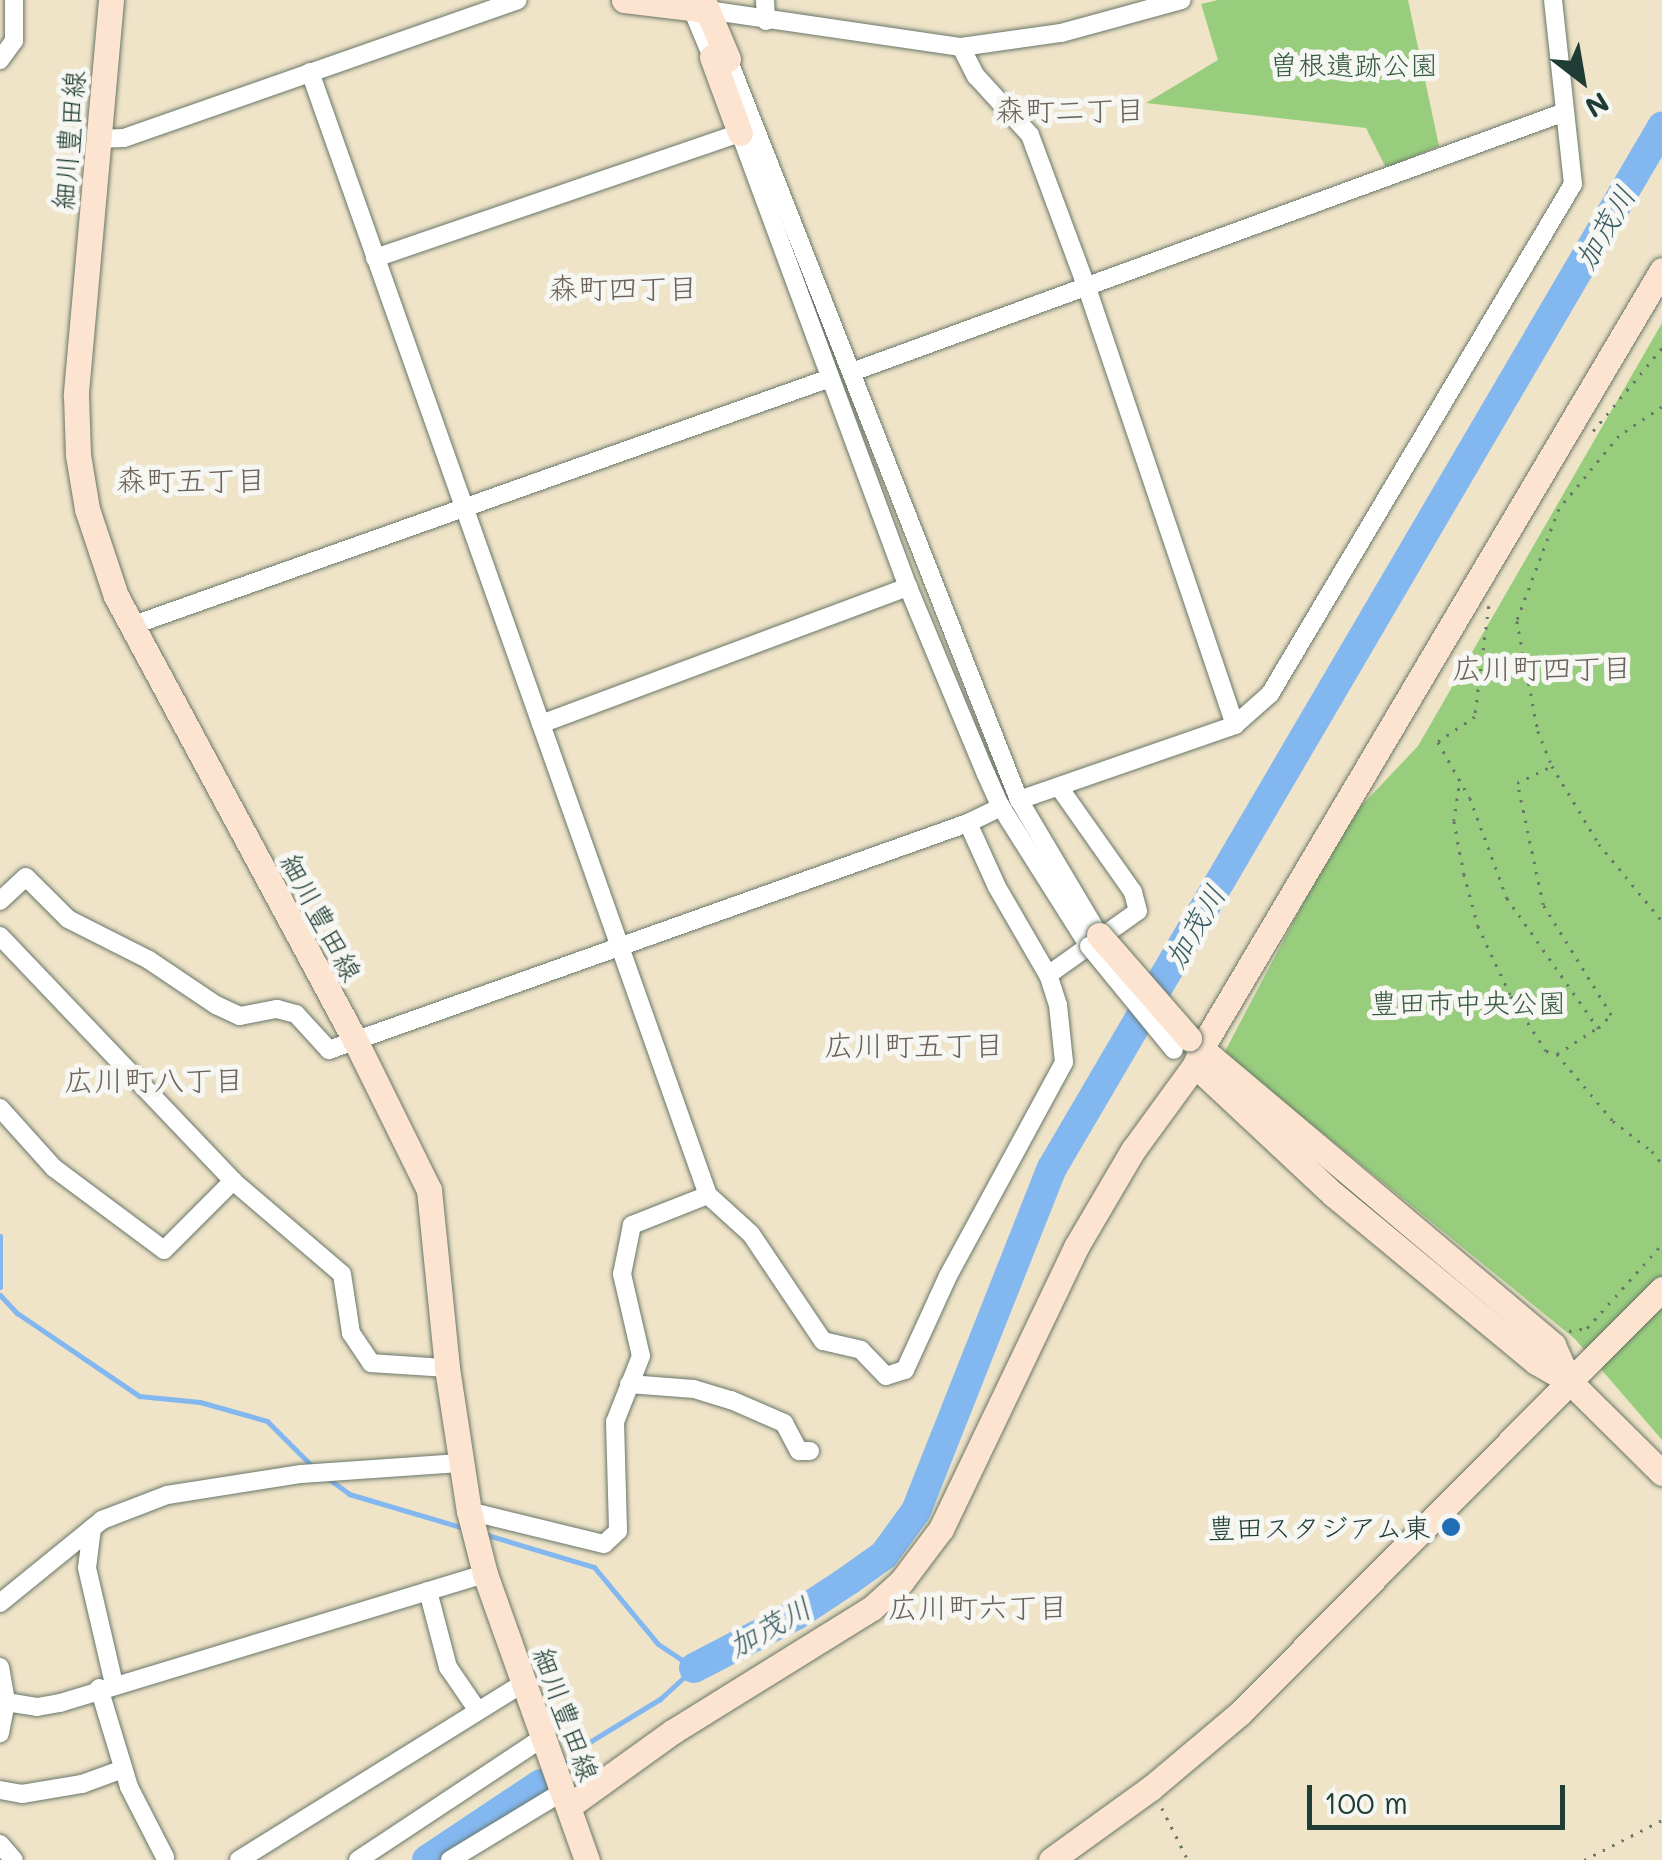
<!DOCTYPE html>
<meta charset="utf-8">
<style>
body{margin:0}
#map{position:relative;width:1662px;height:1860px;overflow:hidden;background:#efe3c8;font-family:Mali,"Klee One",sans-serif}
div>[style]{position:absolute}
.green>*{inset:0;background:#99cd7e}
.stream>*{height:5px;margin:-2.5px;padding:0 2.5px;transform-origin:2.5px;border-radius:2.5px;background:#83b7f0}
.river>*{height:30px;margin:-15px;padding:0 15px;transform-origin:15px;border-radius:15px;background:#83b7f0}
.path>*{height:2.5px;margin-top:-1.25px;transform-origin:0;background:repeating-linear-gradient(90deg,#687768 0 2.5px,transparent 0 10.5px)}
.roads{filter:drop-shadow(0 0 2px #687768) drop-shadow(0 0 2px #687768)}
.street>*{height:18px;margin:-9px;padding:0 9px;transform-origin:9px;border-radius:9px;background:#fff}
.secondary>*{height:25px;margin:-12.5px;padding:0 12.5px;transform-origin:12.5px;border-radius:12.5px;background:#fde4d0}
.bridges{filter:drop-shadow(0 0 2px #687768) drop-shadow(0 0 2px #687768)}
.street-bridge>*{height:18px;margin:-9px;padding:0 9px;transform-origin:9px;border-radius:9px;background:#fff}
.secondary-bridge>*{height:25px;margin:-12.5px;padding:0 12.5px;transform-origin:12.5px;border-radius:12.5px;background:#fde4d0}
.dots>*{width:28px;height:28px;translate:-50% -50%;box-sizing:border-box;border:5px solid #f6f6f2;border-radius:50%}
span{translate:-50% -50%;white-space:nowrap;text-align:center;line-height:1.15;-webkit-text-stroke:10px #f6f6f2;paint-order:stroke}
.park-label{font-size:28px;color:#375a43}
.street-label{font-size:28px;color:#1f3d34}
.poi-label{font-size:28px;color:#1f3d34}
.right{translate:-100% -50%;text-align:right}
.neighbourhood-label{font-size:30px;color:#6b635b}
.water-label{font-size:30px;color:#385c63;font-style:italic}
.north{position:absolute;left:1532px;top:30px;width:100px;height:100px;-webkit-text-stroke:8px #f6f6f2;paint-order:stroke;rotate:149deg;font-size:28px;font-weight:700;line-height:40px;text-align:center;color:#1f3d34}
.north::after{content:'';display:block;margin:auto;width:35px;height:45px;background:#1f3d34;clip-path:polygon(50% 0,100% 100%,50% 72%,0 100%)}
.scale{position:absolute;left:1307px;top:1785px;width:258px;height:45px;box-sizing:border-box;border:5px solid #1f3d34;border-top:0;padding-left:12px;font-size:30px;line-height:35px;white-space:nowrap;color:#1f3d34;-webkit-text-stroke:8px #f6f6f2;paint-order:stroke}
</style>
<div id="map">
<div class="green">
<div style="clip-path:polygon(1218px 0,1408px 0,1439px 146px,1386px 168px,1366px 128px,1146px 103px,1218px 60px,1201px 4px)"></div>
<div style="clip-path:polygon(1662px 323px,1662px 1440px,1575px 1339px,1224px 1053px,1346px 822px,1418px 746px)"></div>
</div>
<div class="stream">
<div style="left:0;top:1236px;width:51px;rotate:90deg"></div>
<div style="left:0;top:1295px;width:25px;rotate:47deg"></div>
<div style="left:17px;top:1313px;width:148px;rotate:34.2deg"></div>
<div style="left:139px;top:1396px;width:61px;rotate:5.6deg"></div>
<div style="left:200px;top:1402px;width:70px;rotate:15.8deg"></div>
<div style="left:267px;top:1421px;width:65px;rotate:45deg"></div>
<div style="left:326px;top:1477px;width:29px;rotate:36deg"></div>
<div style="left:349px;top:1494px;width:120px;rotate:16.5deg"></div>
<div style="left:484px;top:1534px;width:115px;rotate:16.7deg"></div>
<div style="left:594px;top:1567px;width:100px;rotate:50.3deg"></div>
<div style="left:658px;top:1644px;width:43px;rotate:33.7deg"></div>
<div style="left:694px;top:1668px;width:46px;rotate:137.6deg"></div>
<div style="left:660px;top:1699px;width:81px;rotate:148.7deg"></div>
<div style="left:591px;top:1741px;width:38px;rotate:139deg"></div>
</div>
<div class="river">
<div style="left:694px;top:1668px;width:115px;rotate:-27.5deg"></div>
<div style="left:796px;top:1615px;width:64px;rotate:-33.4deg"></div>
<div style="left:849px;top:1580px;width:43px;rotate:-35.5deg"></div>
<div style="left:884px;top:1555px;width:54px;rotate:-54deg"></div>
<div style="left:916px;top:1511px;width:369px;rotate:-68.4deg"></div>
<div style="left:1052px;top:1168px;width:1207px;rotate:-59.63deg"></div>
<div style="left:427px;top:1860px;width:137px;rotate:-33.7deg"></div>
</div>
<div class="path">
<div style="left:1662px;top:407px;width:52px;rotate:146deg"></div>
<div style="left:1619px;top:436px;width:94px;rotate:129.4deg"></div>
<div style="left:1559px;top:509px;width:120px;rotate:110.6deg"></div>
<div style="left:1517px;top:621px;width:112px;rotate:79.2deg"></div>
<div style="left:1538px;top:731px;width:38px;rotate:68deg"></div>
<div style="left:1552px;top:766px;width:91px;rotate:58.9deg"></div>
<div style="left:1599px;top:844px;width:99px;rotate:50.7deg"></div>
<div style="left:1593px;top:431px;width:108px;rotate:-50.3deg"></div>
<div style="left:1489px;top:606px;width:112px;rotate:97.2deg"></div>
<div style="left:1475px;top:717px;width:45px;rotate:146deg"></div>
<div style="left:1438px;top:742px;width:64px;rotate:60.3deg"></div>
<div style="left:1470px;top:798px;width:107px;rotate:69.7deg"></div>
<div style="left:1507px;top:898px;width:159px;rotate:55deg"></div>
<div style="left:1598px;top:1028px;width:18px;rotate:-45deg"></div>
<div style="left:1611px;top:1015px;width:129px;rotate:-121.7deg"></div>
<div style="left:1543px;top:905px;width:125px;rotate:-102deg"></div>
<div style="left:1517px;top:783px;width:39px;rotate:-26deg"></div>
<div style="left:1459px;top:788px;width:33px;rotate:99deg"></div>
<div style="left:1454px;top:821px;width:54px;rotate:79.3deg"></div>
<div style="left:1464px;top:874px;width:54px;rotate:74.9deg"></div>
<div style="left:1478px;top:926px;width:77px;rotate:64.8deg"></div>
<div style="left:1511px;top:996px;width:65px;rotate:57.5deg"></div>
<div style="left:1546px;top:1051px;width:11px;rotate:15deg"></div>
<div style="left:1557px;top:1054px;width:87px;rotate:50.1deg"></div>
<div style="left:1613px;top:1121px;width:49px;rotate:37.6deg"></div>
<div style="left:1652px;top:1151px;width:16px;rotate:52deg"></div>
<div style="left:1557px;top:1054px;width:48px;rotate:-33deg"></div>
<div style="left:1569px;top:1331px;width:18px;rotate:-9deg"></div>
<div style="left:1587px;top:1328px;width:113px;rotate:-48.2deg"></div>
<div style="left:1162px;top:1808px;width:58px;rotate:63.4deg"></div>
<div style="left:1584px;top:1860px;width:88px;rotate:-27.1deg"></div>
</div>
<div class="roads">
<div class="street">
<div style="left:765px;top:0;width:21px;rotate:87deg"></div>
<div style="left:689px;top:2px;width:60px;rotate:67.3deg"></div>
<div style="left:707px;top:10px;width:257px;rotate:8.3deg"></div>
<div style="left:961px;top:47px;width:101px;rotate:-8deg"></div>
<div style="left:1061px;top:33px;width:125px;rotate:-15.3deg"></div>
<div style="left:961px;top:47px;width:33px;rotate:63deg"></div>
<div style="left:976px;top:76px;width:80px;rotate:47.5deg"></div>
<div style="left:1030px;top:135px;width:163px;rotate:69.6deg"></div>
<div style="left:1087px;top:288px;width:461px;rotate:71.3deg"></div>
<div style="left:728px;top:59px;width:796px;rotate:68.56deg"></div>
<div style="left:1019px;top:800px;width:157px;rotate:59.3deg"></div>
<div style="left:0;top:60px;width:24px;rotate:-54deg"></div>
<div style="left:14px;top:41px;width:41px;rotate:-90deg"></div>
<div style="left:310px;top:72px;width:1191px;rotate:70.49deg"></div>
<div style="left:708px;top:1195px;width:82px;rotate:158.5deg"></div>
<div style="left:632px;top:1225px;width:50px;rotate:101.5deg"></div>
<div style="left:622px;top:1274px;width:84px;rotate:77deg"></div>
<div style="left:641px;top:1356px;width:71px;rotate:111.5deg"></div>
<div style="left:615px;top:1422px;width:109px;rotate:88.4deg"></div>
<div style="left:618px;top:1531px;width:19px;rotate:137deg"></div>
<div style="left:604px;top:1544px;width:139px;rotate:-166.3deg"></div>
<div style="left:97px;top:139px;width:27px;rotate:-2deg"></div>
<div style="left:124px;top:138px;width:417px;rotate:-19.3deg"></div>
<div style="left:375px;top:258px;width:386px;rotate:-18.9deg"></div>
<div style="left:740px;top:133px;width:484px;rotate:69.7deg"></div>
<div style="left:908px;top:587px;width:203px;rotate:67.4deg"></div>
<div style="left:986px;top:774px;width:36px;rotate:66deg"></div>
<div style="left:1001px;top:807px;width:165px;rotate:57.7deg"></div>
<div style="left:852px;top:372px;width:756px;rotate:-20.04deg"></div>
<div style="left:131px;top:626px;width:742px;rotate:-19.53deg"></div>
<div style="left:541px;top:724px;width:392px;rotate:-20.5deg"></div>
<div style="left:1019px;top:800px;width:229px;rotate:-19.1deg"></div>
<div style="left:1235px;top:725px;width:47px;rotate:-41.5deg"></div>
<div style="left:1270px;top:694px;width:593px;rotate:-59.28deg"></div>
<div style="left:1573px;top:184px;width:185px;rotate:-96.2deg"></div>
<div style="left:968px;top:823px;width:70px;rotate:65.6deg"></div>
<div style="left:997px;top:887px;width:102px;rotate:59.9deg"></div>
<div style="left:1048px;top:975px;width:110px;rotate:-35.4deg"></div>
<div style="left:1138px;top:911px;width:20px;rotate:-105deg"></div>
<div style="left:1133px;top:892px;width:128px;rotate:-125.2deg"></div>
<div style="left:0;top:901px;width:35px;rotate:-43deg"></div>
<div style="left:26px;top:877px;width:59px;rotate:45deg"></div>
<div style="left:68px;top:919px;width:91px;rotate:26.8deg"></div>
<div style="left:149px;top:960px;width:81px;rotate:33.9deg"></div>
<div style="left:216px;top:1005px;width:26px;rotate:25deg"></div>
<div style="left:240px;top:1016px;width:38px;rotate:-11deg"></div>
<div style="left:277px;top:1009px;width:20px;rotate:15deg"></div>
<div style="left:296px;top:1014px;width:49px;rotate:47.5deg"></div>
<div style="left:329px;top:1050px;width:678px;rotate:-19.56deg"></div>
<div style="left:968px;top:823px;width:37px;rotate:-26deg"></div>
<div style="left:0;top:936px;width:338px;rotate:46.4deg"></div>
<div style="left:233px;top:1181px;width:143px;rotate:40.5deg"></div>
<div style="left:342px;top:1274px;width:60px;rotate:81.3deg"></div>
<div style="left:351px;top:1333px;width:36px;rotate:56deg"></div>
<div style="left:371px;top:1363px;width:76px;rotate:3.8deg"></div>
<div style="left:0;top:1108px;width:81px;rotate:48deg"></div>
<div style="left:54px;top:1168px;width:137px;rotate:36.7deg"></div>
<div style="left:164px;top:1250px;width:98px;rotate:-45deg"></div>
<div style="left:708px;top:1195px;width:58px;rotate:42.2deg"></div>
<div style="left:751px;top:1234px;width:129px;rotate:56.1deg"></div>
<div style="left:823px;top:1341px;width:39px;rotate:13deg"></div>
<div style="left:861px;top:1350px;width:36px;rotate:46deg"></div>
<div style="left:886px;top:1376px;width:20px;rotate:-18deg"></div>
<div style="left:905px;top:1370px;width:103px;rotate:-65.4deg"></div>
<div style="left:948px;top:1276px;width:243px;rotate:-61.5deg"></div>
<div style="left:1064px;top:1062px;width:57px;rotate:-96deg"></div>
<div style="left:1058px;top:1005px;width:32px;rotate:-108deg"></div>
<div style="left:629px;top:1384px;width:65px;rotate:4.4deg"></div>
<div style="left:694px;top:1389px;width:39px;rotate:17deg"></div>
<div style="left:731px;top:1400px;width:58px;rotate:23.5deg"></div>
<div style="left:784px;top:1423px;width:32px;rotate:62deg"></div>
<div style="left:799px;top:1451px;width:11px"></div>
<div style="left:92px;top:1528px;width:40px;rotate:97.1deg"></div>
<div style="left:87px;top:1568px;width:119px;rotate:76.9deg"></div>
<div style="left:428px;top:1591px;width:79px;rotate:75.3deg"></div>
<div style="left:448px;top:1667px;width:53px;rotate:55.7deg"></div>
<div style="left:0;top:1603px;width:132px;rotate:-39.1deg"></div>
<div style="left:102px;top:1520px;width:70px;rotate:-21deg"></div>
<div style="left:167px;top:1495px;width:136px;rotate:-8.9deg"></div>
<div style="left:301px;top:1474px;width:159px;rotate:-4deg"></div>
<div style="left:0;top:1667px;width:36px;rotate:80deg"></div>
<div style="left:6px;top:1702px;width:32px;rotate:101deg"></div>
<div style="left:99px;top:1688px;width:103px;rotate:73.1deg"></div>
<div style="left:129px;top:1787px;width:79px;rotate:62.8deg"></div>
<div style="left:6px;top:1702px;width:31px;rotate:9deg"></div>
<div style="left:37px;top:1707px;width:23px;rotate:-10deg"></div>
<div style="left:60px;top:1703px;width:444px;rotate:-16.9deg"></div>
<div style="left:0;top:1790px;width:22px;rotate:10deg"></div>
<div style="left:22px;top:1794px;width:61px;rotate:-9.5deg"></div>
<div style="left:82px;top:1784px;width:44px;rotate:-20.1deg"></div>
<div style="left:0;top:1844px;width:21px;rotate:49deg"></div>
<div style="left:239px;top:1860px;width:333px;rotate:-31.9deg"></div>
<div style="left:358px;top:1860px;width:219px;rotate:-33.5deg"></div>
<div style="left:450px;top:1860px;width:131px;rotate:-31.3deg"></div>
</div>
<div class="secondary">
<div style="left:111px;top:0;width:397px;rotate:95.1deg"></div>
<div style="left:76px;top:395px;width:60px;rotate:88.1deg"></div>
<div style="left:78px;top:455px;width:55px;rotate:80.5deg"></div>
<div style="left:87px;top:509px;width:92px;rotate:71.6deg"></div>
<div style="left:116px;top:596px;width:504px;rotate:61.71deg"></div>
<div style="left:355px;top:1040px;width:167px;rotate:63.7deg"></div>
<div style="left:429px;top:1190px;width:179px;rotate:84.2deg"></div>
<div style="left:447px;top:1368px;width:145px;rotate:81.3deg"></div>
<div style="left:469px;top:1511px;width:65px;rotate:75.7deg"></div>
<div style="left:485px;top:1574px;width:304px;rotate:70.4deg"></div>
<div style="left:624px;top:0;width:84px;rotate:6.9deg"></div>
<div style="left:703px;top:0;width:64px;rotate:67deg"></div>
<div style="left:712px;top:57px;width:81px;rotate:69.8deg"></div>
<div style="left:1190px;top:1039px;width:475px;rotate:40.1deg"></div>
<div style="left:1553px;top:1345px;width:39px;rotate:66deg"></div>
<div style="left:1195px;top:1065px;width:189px;rotate:43.1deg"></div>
<div style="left:1333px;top:1194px;width:264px;rotate:39.6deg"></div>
<div style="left:1536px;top:1362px;width:38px;rotate:30deg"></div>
<div style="left:1569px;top:1381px;width:131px;rotate:44.7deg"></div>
<div style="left:569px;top:1806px;width:127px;rotate:-35.7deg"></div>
<div style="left:672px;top:1732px;width:235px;rotate:-31.8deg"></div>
<div style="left:872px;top:1608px;width:39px;rotate:-42deg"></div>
<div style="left:901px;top:1582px;width:66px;rotate:-53deg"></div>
<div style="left:941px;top:1529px;width:313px;rotate:-64.4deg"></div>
<div style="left:1076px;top:1247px;width:113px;rotate:-59.6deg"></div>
<div style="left:1133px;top:1150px;width:105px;rotate:-53.9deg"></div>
<div style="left:1195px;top:1065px;width:19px;rotate:-69deg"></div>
<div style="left:1202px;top:1047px;width:903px;rotate:-59.37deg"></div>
<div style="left:1051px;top:1860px;width:123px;rotate:-35.8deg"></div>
<div style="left:1151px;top:1788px;width:116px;rotate:-40.1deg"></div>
<div style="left:1240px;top:1713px;width:598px;rotate:-45.14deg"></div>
</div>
</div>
<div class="bridges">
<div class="street-bridge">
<div style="left:1089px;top:946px;width:134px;rotate:50.7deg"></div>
</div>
<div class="secondary-bridge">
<div style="left:1099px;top:935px;width:137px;rotate:48.9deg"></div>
</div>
</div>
<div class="dots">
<div style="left:1451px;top:1527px;background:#1f6fb2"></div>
</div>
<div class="park-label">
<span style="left:1354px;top:64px">曽根遺跡公園</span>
<span style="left:1468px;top:1002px">豊田市中央公園</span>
</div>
<div class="street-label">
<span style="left:68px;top:140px;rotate:-85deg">細川豊田線</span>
<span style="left:322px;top:917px;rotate:62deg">細川豊田線</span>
<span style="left:567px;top:1714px;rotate:70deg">細川豊田線</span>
</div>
<div class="poi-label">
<span class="right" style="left:1431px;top:1527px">豊田スタジアム東</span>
</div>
<div class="neighbourhood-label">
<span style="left:1070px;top:109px">森町二丁目</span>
<span style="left:623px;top:287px">森町四丁目</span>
<span style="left:191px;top:479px">森町五丁目</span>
<span style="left:1542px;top:667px">広川町四丁目</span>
<span style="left:914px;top:1044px">広川町五丁目</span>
<span style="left:154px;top:1079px">広川町八丁目</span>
<span style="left:978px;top:1606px">広川町六丁目</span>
</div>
<div class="water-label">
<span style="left:1604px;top:227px;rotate:-60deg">加茂川</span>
<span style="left:1194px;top:926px;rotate:-60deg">加茂川</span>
<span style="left:769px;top:1626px;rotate:-29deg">加茂川</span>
</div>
<div class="north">N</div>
<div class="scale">100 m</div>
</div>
